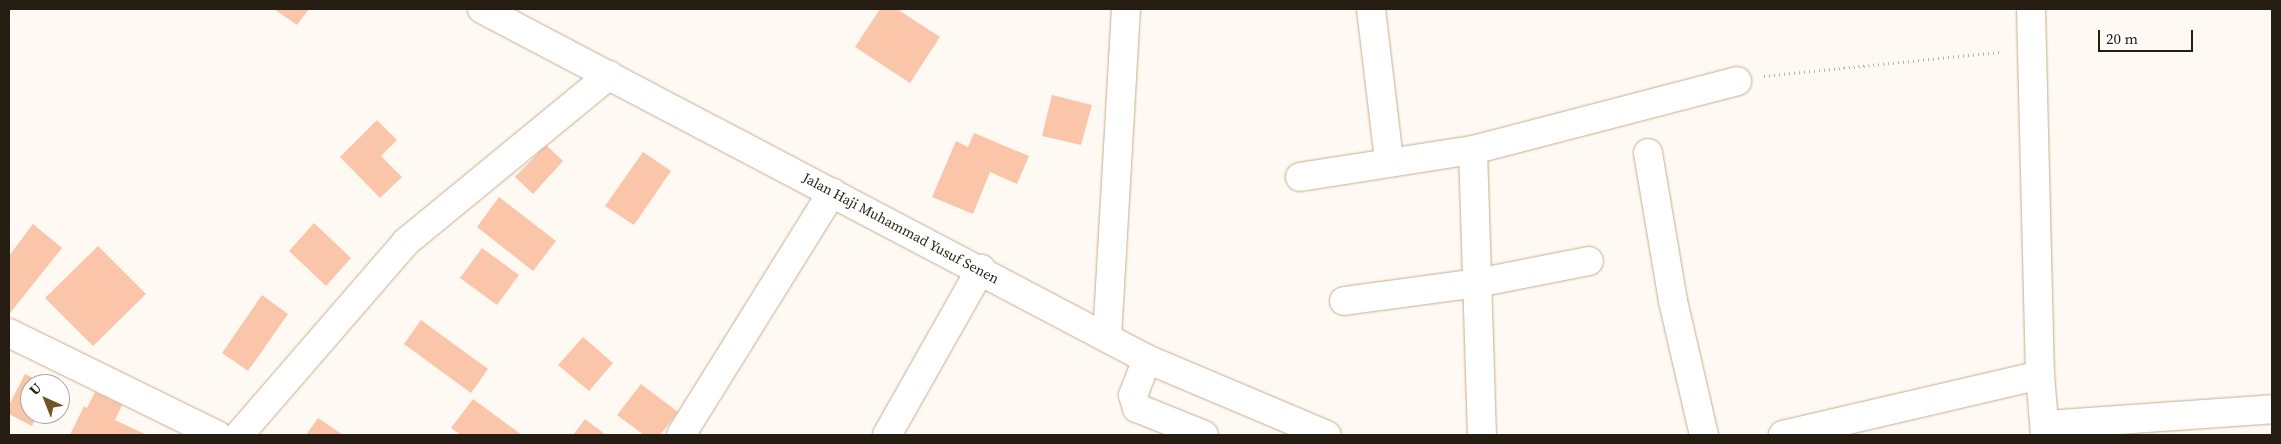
<!DOCTYPE html>
<style>
body{margin:0}
#map{position:relative;width:2281px;height:444px;overflow:hidden;background:#fff9f3;font-family:"Source Serif 4",serif}
div>[style]{position:absolute}
.building>*{inset:0;background:#fbc5aa}
.path>*{height:3px;margin-top:-1.5px;transform-origin:0;background:repeating-linear-gradient(90deg,#b6afa7 0 1px,transparent 0 5px)}
.roads{filter:drop-shadow(0 0 1px #c5ac8f) drop-shadow(0 0 1px #c5ac8f)}
.street>*{height:28px;margin:-14px;padding:0 14px;transform-origin:14px;border-radius:14px;background:#fff}
.secondary>*{height:28px;margin:-14px;padding:0 14px;transform-origin:14px;border-radius:14px;background:#fff}
span{translate:-50% -50%;white-space:nowrap;text-align:center;line-height:1.15;-webkit-text-stroke:4.5px #fff;paint-order:stroke}
.street-label{font-size:14px;color:#261d12}
.frame{position:absolute;inset:0;border:10px solid #261d12;pointer-events:none}
.north{position:absolute;left:20px;top:374px;width:50px;height:50px;box-sizing:border-box;background:#fff;border:1px solid #a8a5a0;border-radius:50%;rotate:316deg;font-size:14px;font-weight:700;line-height:20px;text-align:center;color:#261d12}
.north::after{content:'';display:block;margin:auto;width:18px;height:22px;background:#715328;clip-path:polygon(50% 0,100% 100%,50% 72%,0 100%)}
.scale{position:absolute;left:2098px;top:30px;width:95px;height:22px;box-sizing:border-box;border:2px solid #261d12;border-top:0;padding-left:6px;font-size:15px;line-height:18px;white-space:nowrap;color:#261d12;-webkit-text-stroke:4px #fff;paint-order:stroke}
</style>
<div id="map">
<div class="building">
<div style="clip-path:polygon(274px 9px,309px 9px,297px 25px)"></div>
<div style="clip-path:polygon(880px 9px,897px 9px,940px 37px,910px 83px,855px 47px)"></div>
<div style="clip-path:polygon(1052px 95px,1092px 105px,1081px 145px,1042px 136px)"></div>
<div style="clip-path:polygon(377px 120px,397px 140px,381px 156px,402px 177px,380px 198px,340px 157px)"></div>
<div style="clip-path:polygon(974px 133px,1029px 156px,1017px 184px,990px 172px,973px 214px,932px 197px,956px 141px,968px 147px)"></div>
<div style="clip-path:polygon(546px 145px,563px 161px,533px 194px,515px 177px)"></div>
<div style="clip-path:polygon(643px 152px,671px 171px,634px 225px,605px 206px)"></div>
<div style="clip-path:polygon(499px 197px,556px 241px,533px 271px,477px 227px)"></div>
<div style="clip-path:polygon(314px 223px,351px 258px,326px 286px,289px 251px)"></div>
<div style="clip-path:polygon(33px 224px,62px 248px,10px 313px,9px 256px)"></div>
<div style="clip-path:polygon(98px 246px,146px 294px,93px 346px,45px 298px)"></div>
<div style="clip-path:polygon(482px 248px,519px 275px,497px 305px,460px 278px)"></div>
<div style="clip-path:polygon(262px 295px,288px 314px,248px 371px,222px 353px)"></div>
<div style="clip-path:polygon(421px 320px,488px 369px,471px 393px,404px 344px)"></div>
<div style="clip-path:polygon(583px 337px,613px 363px,589px 391px,558px 365px)"></div>
<div style="clip-path:polygon(25px 374px,46px 384px,30px 384px,30px 414px,38px 414px,32px 426px,9px 414px,9px 405px)"></div>
<div style="clip-path:polygon(641px 384px,678px 412px,660px 435px,644px 435px,617px 415px)"></div>
<div style="clip-path:polygon(95px 392px,122px 405px,115px 420px,147px 435px,70px 435px,84px 406px,87px 408px)"></div>
<div style="clip-path:polygon(473px 399px,522px 435px,461px 435px,451px 428px)"></div>
<div style="clip-path:polygon(318px 418px,343px 435px,306px 435px)"></div>
<div style="clip-path:polygon(585px 419px,606px 435px,573px 435px)"></div>
</div>
<div class="path">
<div style="left:1764px;top:76px;width:239px;rotate:-5.8deg"></div>
</div>
<div class="roads">
<div class="street">
<div style="left:482px;top:9px;width:751px;rotate:27.76deg"></div>
<div style="left:1147px;top:359px;width:195px;rotate:22.9deg"></div>
<div style="left:1371px;top:9px;width:152px;rotate:83.2deg"></div>
<div style="left:1473px;top:150px;width:285px;rotate:88.2deg"></div>
<div style="left:1648px;top:153px;width:150px;rotate:80.4deg"></div>
<div style="left:1673px;top:301px;width:138px;rotate:77deg"></div>
<div style="left:1300px;top:177px;width:175px;rotate:-8.9deg"></div>
<div style="left:1473px;top:150px;width:273px;rotate:-14.6deg"></div>
<div style="left:1344px;top:301px;width:134px;rotate:-7.7deg"></div>
<div style="left:1477px;top:283px;width:114px;rotate:-11.1deg"></div>
<div style="left:9px;top:333px;width:232px;rotate:26.1deg"></div>
<div style="left:1107px;top:338px;width:330px;rotate:-86.7deg"></div>
<div style="left:1147px;top:359px;width:39px;rotate:111deg"></div>
<div style="left:1133px;top:395px;width:14px;rotate:73deg"></div>
<div style="left:1137px;top:408px;width:72px;rotate:21.9deg"></div>
<div style="left:2046px;top:425px;width:227px;rotate:-4deg"></div>
<div style="left:239px;top:435px;width:255px;rotate:-49.1deg"></div>
<div style="left:406px;top:242px;width:263px;rotate:-39.4deg"></div>
<div style="left:681px;top:435px;width:286px;rotate:-58.1deg"></div>
<div style="left:887px;top:435px;width:191px;rotate:-60.5deg"></div>
<div style="left:1783px;top:435px;width:264px;rotate:-13.1deg"></div>
</div>
<div class="secondary">
<div style="left:2031px;top:9px;width:366px;rotate:88.6deg"></div>
<div style="left:2040px;top:375px;width:60px;rotate:85.2deg"></div>
</div>
</div>
<div class="street-label">
<span style="left:901px;top:228px;rotate:28deg">Jalan Haji Muhammad Yusuf Senen</span>
</div>
<div class="frame"></div>
<div class="north">U</div>
<div class="scale">20 m</div>
</div>
